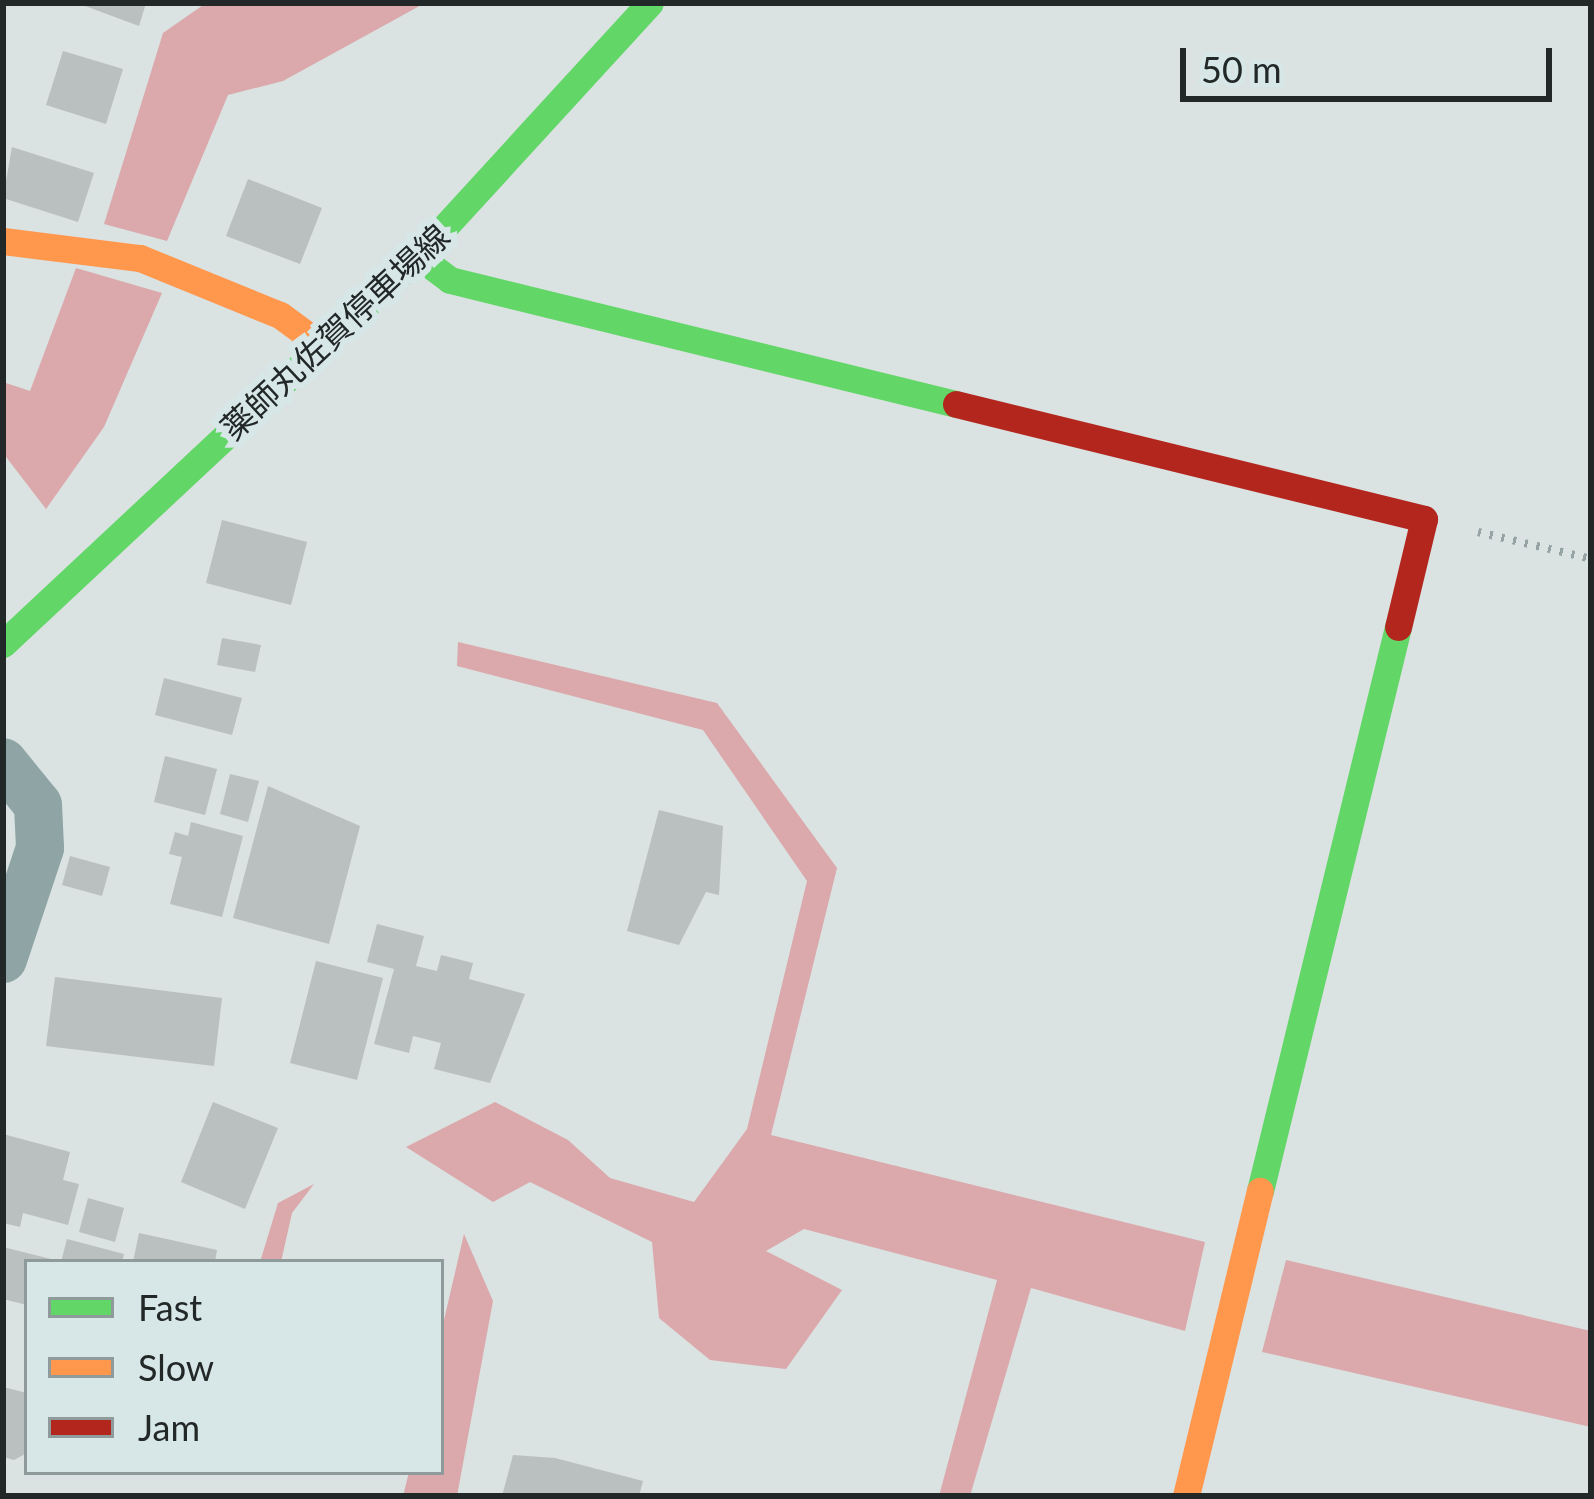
<!DOCTYPE html>
<meta charset="utf-8">
<style>
body{margin:0}
#map{position:relative;width:1594px;height:1499px;overflow:hidden;background:#dae2e2;font-family:Lato,"Noto Sans JP",sans-serif}
div>[style]{position:absolute}
.water>*{inset:0;background:#dba9ab}
.building>*{inset:0;background:#babfbf}
.path>*{height:8px;margin-top:-4px;transform-origin:0;background:repeating-linear-gradient(90deg,#95a3a4 0 3px,transparent 0 12px)}
.street>*{height:48px;margin:-24px;padding:0 24px;transform-origin:24px;border-radius:24px;background:#8ea4a5}
.fast>*{height:27px;margin:-13.5px;padding:0 13.5px;transform-origin:13.5px;border-radius:13.5px;background:#63d668}
.slow>*{height:27px;margin:-13.5px;padding:0 13.5px;transform-origin:13.5px;border-radius:13.5px;background:#ff974d}
.jam>*{height:27px;margin:-13.5px;padding:0 13.5px;transform-origin:13.5px;border-radius:13.5px;background:#b3261e}
span{translate:-50% -50%;white-space:nowrap;text-align:center;line-height:1.15;-webkit-text-stroke:12px #d7e6e6;paint-order:stroke}
.street-label{font-size:33px;color:#222727}
.frame{position:absolute;inset:0;border:6px solid #222727;pointer-events:none}
.legend{position:absolute;left:24px;top:1259px;width:420px;height:216px;box-sizing:border-box;background:#d7e6e6;border:3px solid #8f9a9a;margin:0;padding:15px 21px;list-style:none;font-size:36px;color:#222727}
.legend li{display:flex;align-items:center;gap:24px;height:60px}
.legend b{width:60px;border:3px solid #8f9a9a}
.scale{position:absolute;left:1180px;top:48px;width:372px;height:54px;box-sizing:border-box;border:6px solid #222727;border-top:0;padding-left:15px;font-size:36px;line-height:42px;white-space:nowrap;color:#222727;-webkit-text-stroke:9px #d7e6e6;paint-order:stroke}
</style>
<div id="map">
<div class="water">
<div style="clip-path:polygon(206px 3px,425px 3px,283px 81px,228px 95px,167px 241px,104px 224px,163px 33px)"></div>
<div style="clip-path:polygon(76px 268px,162px 293px,104px 427px,46px 509px,3px 453px,3px 382px,30px 391px)"></div>
<div style="clip-path:polygon(458px 642px,717px 703px,837px 868px,771px 1135px,1205px 1242px,1185px 1331px,1031px 1288px,970px 1496px,939px 1496px,997px 1280px,804px 1229px,766px 1251px,842px 1290px,786px 1369px,710px 1360px,659px 1318px,652px 1242px,530px 1182px,493px 1202px,406px 1147px,495px 1102px,568px 1140px,610px 1178px,694px 1202px,747px 1129px,807px 881px,703px 730px,457px 666px)"></div>
<div style="clip-path:polygon(314px 1184px,292px 1213px,281px 1262px,260px 1262px,278px 1203px)"></div>
<div style="clip-path:polygon(464px 1234px,493px 1301px,457px 1496px,403px 1496px,409px 1472px,441px 1472px,441px 1333px)"></div>
<div style="clip-path:polygon(1286px 1260px,1591px 1331px,1591px 1427px,1262px 1352px)"></div>
</div>
<div class="building">
<div style="clip-path:polygon(77px 3px,146px 3px,139px 26px)"></div>
<div style="clip-path:polygon(63px 51px,123px 69px,106px 124px,46px 105px)"></div>
<div style="clip-path:polygon(12px 147px,94px 173px,78px 222px,3px 198px)"></div>
<div style="clip-path:polygon(248px 179px,322px 208px,300px 264px,226px 236px)"></div>
<div style="clip-path:polygon(222px 520px,307px 542px,291px 605px,206px 583px)"></div>
<div style="clip-path:polygon(222px 638px,261px 645px,255px 672px,217px 665px)"></div>
<div style="clip-path:polygon(164px 678px,242px 698px,232px 735px,155px 715px)"></div>
<div style="clip-path:polygon(165px 756px,217px 769px,205px 815px,154px 802px)"></div>
<div style="clip-path:polygon(230px 774px,259px 781px,248px 822px,220px 814px)"></div>
<div style="clip-path:polygon(268px 786px,360px 826px,329px 944px,233px 918px)"></div>
<div style="clip-path:polygon(659px 810px,723px 826px,719px 895px,706px 892px,679px 945px,627px 931px)"></div>
<div style="clip-path:polygon(191px 822px,243px 836px,222px 917px,170px 904px,182px 857px,169px 854px,175px 832px,188px 836px)"></div>
<div style="clip-path:polygon(70px 856px,110px 867px,102px 896px,62px 885px)"></div>
<div style="clip-path:polygon(377px 924px,424px 936px,416px 966px,437px 971px,441px 955px,473px 963px,469px 979px,525px 994px,490px 1083px,434px 1069px,441px 1043px,413px 1036px,409px 1053px,374px 1044px,394px 969px,367px 962px)"></div>
<div style="clip-path:polygon(316px 961px,383px 978px,357px 1080px,290px 1063px)"></div>
<div style="clip-path:polygon(55px 977px,222px 998px,214px 1066px,46px 1046px)"></div>
<div style="clip-path:polygon(213px 1102px,278px 1128px,245px 1209px,181px 1182px)"></div>
<div style="clip-path:polygon(3px 1134px,70px 1152px,63px 1180px,79px 1184px,68px 1225px,23px 1213px,20px 1227px,3px 1223px)"></div>
<div style="clip-path:polygon(88px 1198px,124px 1208px,115px 1242px,79px 1232px)"></div>
<div style="clip-path:polygon(139px 1233px,217px 1250px,215px 1262px,133px 1262px)"></div>
<div style="clip-path:polygon(67px 1239px,124px 1254px,122px 1262px,61px 1262px)"></div>
<div style="clip-path:polygon(3px 1247px,55px 1260px,27px 1262px,27px 1305px,3px 1299px)"></div>
<div style="clip-path:polygon(3px 1387px,27px 1393px,27px 1453px,14px 1460px,3px 1457px)"></div>
<div style="clip-path:polygon(513px 1455px,555px 1458px,643px 1481px,639px 1496px,502px 1496px)"></div>
</div>
<div class="path">
<div style="left:1478px;top:532px;width:116px;rotate:13.4deg"></div>
</div>
<div class="street">
<div style="left:3px;top:762px;width:55px;rotate:50.9deg"></div>
<div style="left:38px;top:805px;width:43px;rotate:87.3deg"></div>
<div style="left:40px;top:848px;width:117px;rotate:108.4deg"></div>
</div>
<div class="fast">
<div style="left:418px;top:256px;width:40px;rotate:37deg"></div>
<div style="left:450px;top:280px;width:521px;rotate:13.77deg"></div>
<div style="left:3px;top:644px;width:568px;rotate:-43.07deg"></div>
<div style="left:418px;top:256px;width:343px;rotate:-47.5deg"></div>
<div style="left:1260px;top:1191px;width:581px;rotate:-76.25deg"></div>
</div>
<div class="slow">
<div style="left:3px;top:241px;width:138px;rotate:7.1deg"></div>
<div style="left:140px;top:258px;width:151px;rotate:22.2deg"></div>
<div style="left:280px;top:315px;width:51px;rotate:36.2deg"></div>
<div style="left:1186px;top:1496px;width:314px;rotate:-76.4deg"></div>
</div>
<div class="jam">
<div style="left:956px;top:404px;width:482px;rotate:13.8deg"></div>
<div style="left:1424px;top:519px;width:111px;rotate:103.5deg"></div>
</div>
<div class="street-label">
<span style="left:335px;top:332px;rotate:-43deg">薬師丸佐賀停車場線</span>
</div>
<div class="frame"></div>
<ul class="legend">
<li><b style="height:15px;background:#63d668"></b>Fast</li>
<li><b style="height:15px;background:#ff974d"></b>Slow</li>
<li><b style="height:15px;background:#b3261e"></b>Jam</li>
</ul>
<div class="scale">50 m</div>
</div>
